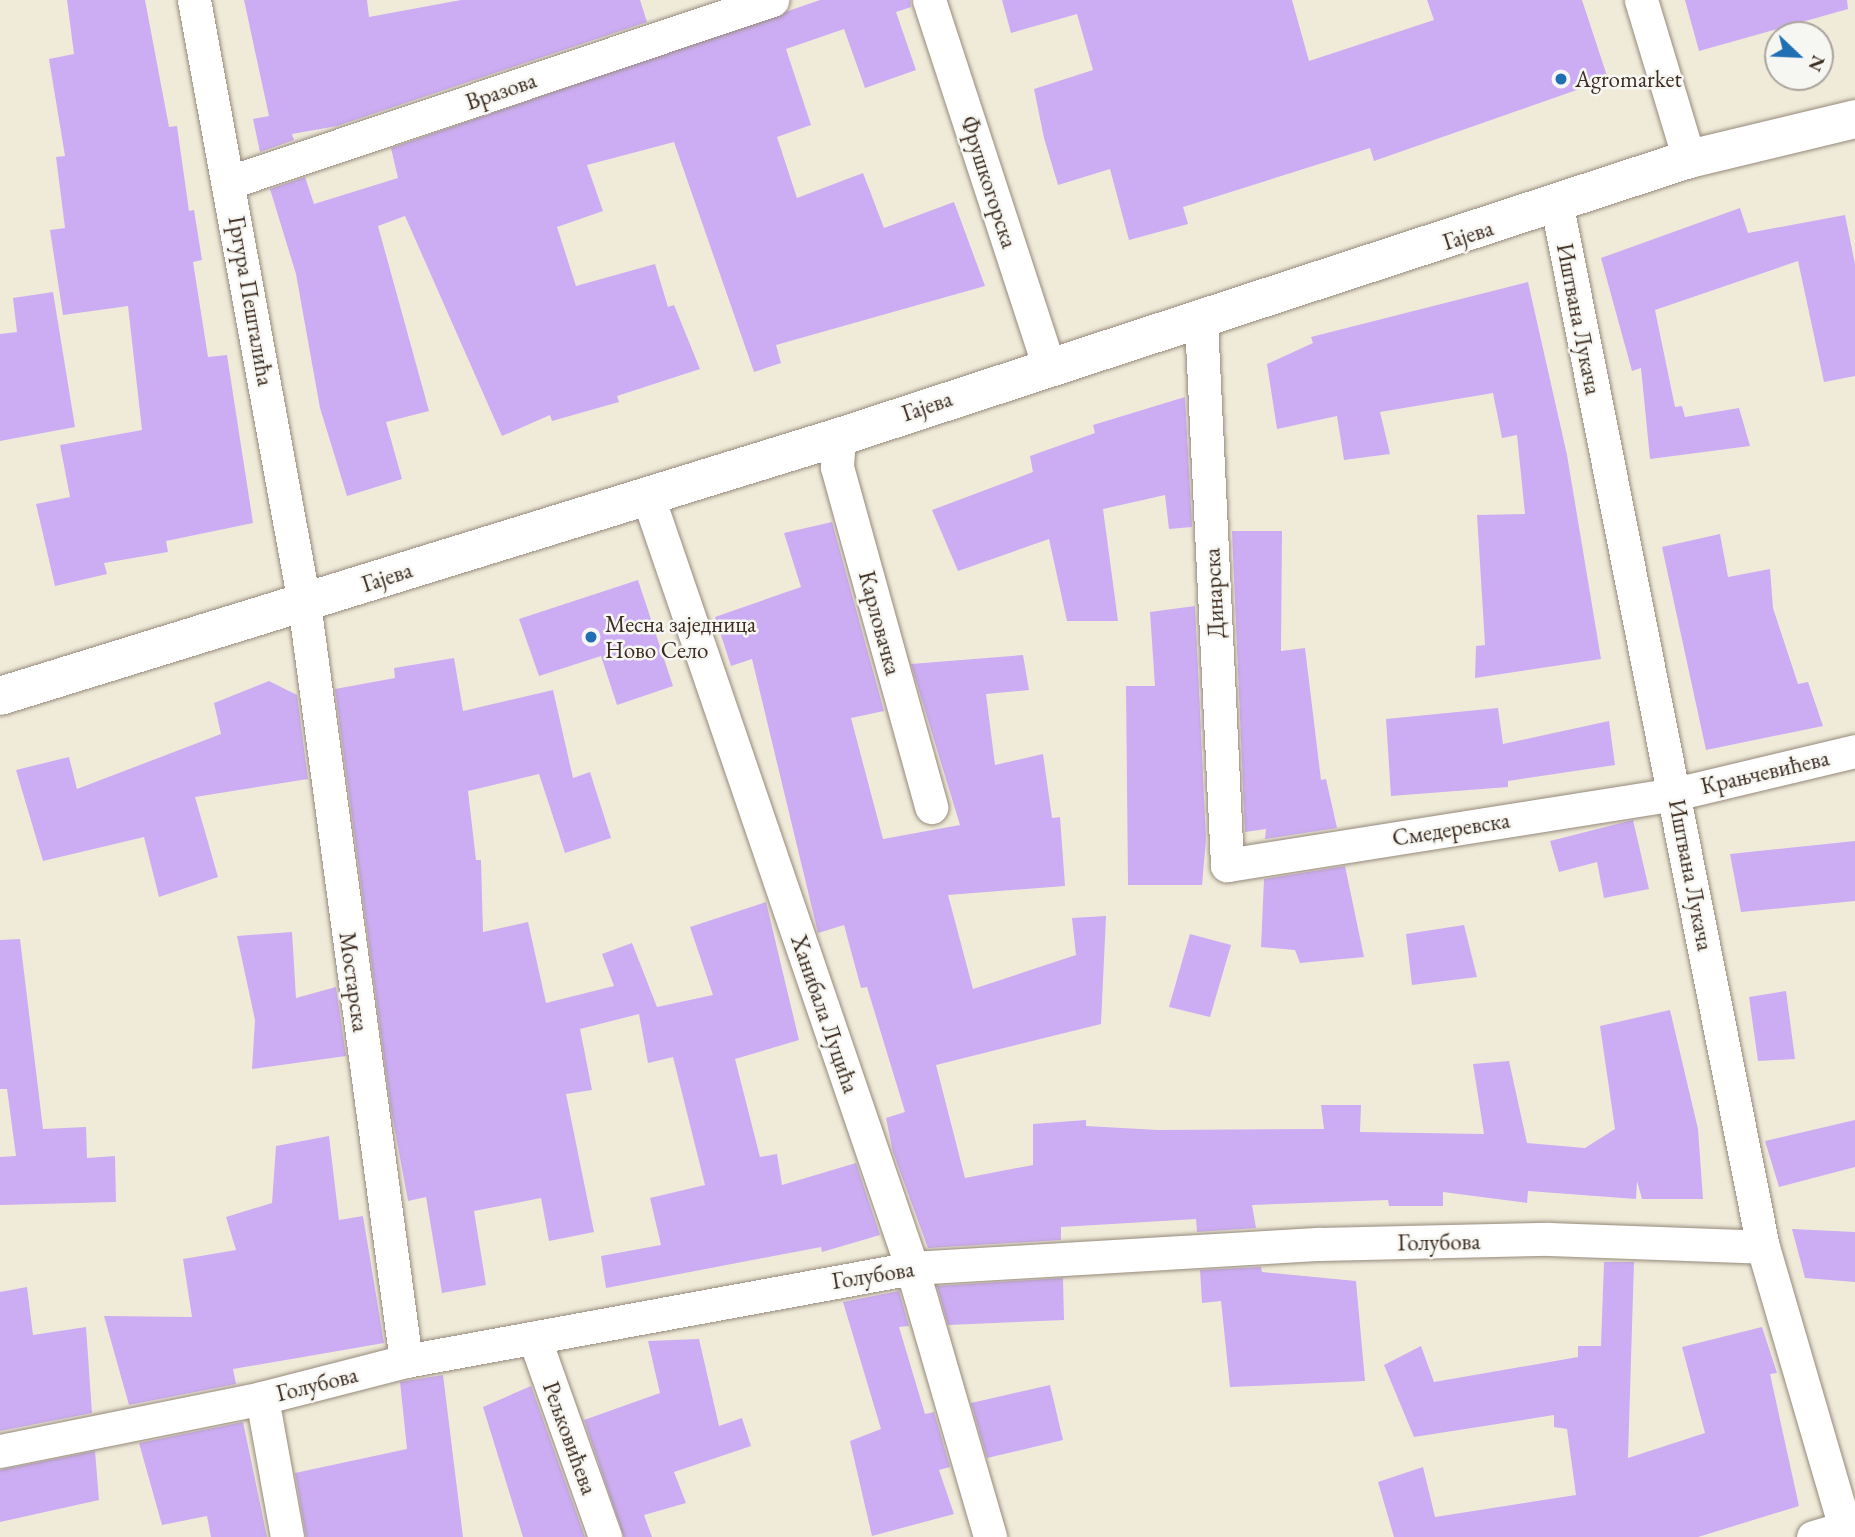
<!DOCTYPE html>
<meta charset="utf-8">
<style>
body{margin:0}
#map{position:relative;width:1855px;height:1537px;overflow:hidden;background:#f0ebd9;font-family:"EB Garamond",serif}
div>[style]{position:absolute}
.building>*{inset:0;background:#ccadf3}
.roads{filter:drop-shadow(0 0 2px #968a7c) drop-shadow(0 0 2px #968a7c)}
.minor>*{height:33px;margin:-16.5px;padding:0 16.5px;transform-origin:16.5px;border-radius:16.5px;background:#fff}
.tertiary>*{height:38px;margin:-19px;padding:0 19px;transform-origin:19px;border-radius:19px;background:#fff}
.dots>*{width:19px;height:19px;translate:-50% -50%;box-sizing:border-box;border:4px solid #f6f6f2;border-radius:50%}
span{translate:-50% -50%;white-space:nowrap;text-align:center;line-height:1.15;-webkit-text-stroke:5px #f6f6f2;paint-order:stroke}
.poi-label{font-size:23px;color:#3b2a1e}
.left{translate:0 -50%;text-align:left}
.street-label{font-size:23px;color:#3b2a1e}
.north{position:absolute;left:1764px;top:21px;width:70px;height:70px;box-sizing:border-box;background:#f6f6f2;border:2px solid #aba49d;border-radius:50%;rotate:113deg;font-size:19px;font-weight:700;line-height:28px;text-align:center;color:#3b2a1e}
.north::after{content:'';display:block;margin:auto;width:24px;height:32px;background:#1f6fb2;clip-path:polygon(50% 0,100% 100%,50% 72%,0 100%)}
</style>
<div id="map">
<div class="building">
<div style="clip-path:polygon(67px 0,145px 0,169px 127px,177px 126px,189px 211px,194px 210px,202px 260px,193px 262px,208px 357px,227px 355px,253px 523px,166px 541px,168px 552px,104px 563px,107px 574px,55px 586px,36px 504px,70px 497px,60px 445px,142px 430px,128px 306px,63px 315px,50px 230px,65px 228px,56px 157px,65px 156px,49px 59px,74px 54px)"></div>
<div style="clip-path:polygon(244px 0,367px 0,369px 17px,461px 0,640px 0,647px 22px,337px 126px,292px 134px,294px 140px,260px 152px,253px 119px,269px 116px)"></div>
<div style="clip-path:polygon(820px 0,910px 0,911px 7px,896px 12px,916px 70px,865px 88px,844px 29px,786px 49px,811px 125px,777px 137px,797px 198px,863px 173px,884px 228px,954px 202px,985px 286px,776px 345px,781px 363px,754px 372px,674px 142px,587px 165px,603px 211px,557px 227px,576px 286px,655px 264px,668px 307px,674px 305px,700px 369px,617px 396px,619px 402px,552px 421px,550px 415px,502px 436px,405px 216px,378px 226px,429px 411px,386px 422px,402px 479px,347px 496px,320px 408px,296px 274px,270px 189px,305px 177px,314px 204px,398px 178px,391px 148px)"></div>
<div style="clip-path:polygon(1002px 0,1292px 0,1309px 61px,1434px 20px,1427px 0,1582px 0,1608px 79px,1374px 161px,1370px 148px,1183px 207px,1188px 224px,1129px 240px,1110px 169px,1058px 185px,1044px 138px,1034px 89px,1093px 70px,1077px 14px,1011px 33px)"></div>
<div style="clip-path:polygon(1685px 0,1847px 0,1848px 9px,1699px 51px)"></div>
<div style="clip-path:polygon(1740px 208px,1748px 233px,1845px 215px,1855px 264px,1855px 376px,1824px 382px,1798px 261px,1655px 310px,1675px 407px,1682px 406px,1685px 417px,1739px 408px,1750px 446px,1650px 459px,1641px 368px,1632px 371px,1601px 258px)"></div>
<div style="clip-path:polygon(1528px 282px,1567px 455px,1601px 659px,1475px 678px,1476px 646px,1485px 645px,1477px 515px,1525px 514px,1517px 435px,1502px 438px,1493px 393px,1380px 412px,1390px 454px,1344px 460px,1337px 416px,1277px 429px,1267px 364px,1313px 343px,1311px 337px)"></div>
<div style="clip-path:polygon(53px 292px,75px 427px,0 441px,0 334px,17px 332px,13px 298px)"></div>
<div style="clip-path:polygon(1185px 397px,1192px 527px,1169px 529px,1165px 495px,1103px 509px,1118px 621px,1067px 621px,1049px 539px,958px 571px,932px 510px,1033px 472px,1030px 456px,1095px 433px,1093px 425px)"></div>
<div style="clip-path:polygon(832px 522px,884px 711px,851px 718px,883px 839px,960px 825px,911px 664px,1023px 655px,1029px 690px,986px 694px,995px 765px,1043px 754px,1052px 818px,1060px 817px,1065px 886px,948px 895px,973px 989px,1076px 955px,1072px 918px,1106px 916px,1101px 1024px,936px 1065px,965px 1178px,1033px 1165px,1033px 1124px,1086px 1120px,1086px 1126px,1158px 1130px,1324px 1129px,1321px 1105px,1361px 1105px,1360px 1132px,1484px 1134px,1473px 1064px,1509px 1061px,1527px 1143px,1585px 1148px,1615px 1129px,1600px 1026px,1670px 1010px,1698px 1129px,1703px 1199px,1642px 1199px,1637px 1181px,1636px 1199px,1528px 1191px,1527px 1203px,1443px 1192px,1443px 1206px,1389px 1206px,1388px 1200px,1252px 1205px,1256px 1228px,1197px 1232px,1196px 1219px,1061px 1227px,1061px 1240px,928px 1248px,893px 1152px,886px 1118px,905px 1112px,867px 987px,861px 988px,844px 925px,818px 933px,752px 659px,731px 666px,715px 617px,801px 587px,784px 533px)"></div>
<div style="clip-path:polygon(1232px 531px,1282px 531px,1281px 651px,1305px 648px,1321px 780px,1326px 779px,1337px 828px,1265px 839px,1266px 829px,1245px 832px)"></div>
<div style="clip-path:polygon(1720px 534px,1728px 577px,1770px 569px,1773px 608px,1798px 684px,1808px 682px,1823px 726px,1706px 750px,1662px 547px)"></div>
<div style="clip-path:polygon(638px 580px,673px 686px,617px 705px,601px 656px,539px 676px,519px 619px)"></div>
<div style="clip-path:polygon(1195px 606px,1206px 839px,1202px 885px,1128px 885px,1126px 686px,1155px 686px,1150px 612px)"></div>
<div style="clip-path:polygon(454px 658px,463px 711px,553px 690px,573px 778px,590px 772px,611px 838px,565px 853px,539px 774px,468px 791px,476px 860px,481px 860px,483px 932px,528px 922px,546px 1003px,614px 986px,602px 954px,632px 943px,657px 1007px,713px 995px,690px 927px,766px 902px,799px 1040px,735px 1059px,760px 1157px,777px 1154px,782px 1185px,856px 1163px,880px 1235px,822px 1252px,821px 1247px,606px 1288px,601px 1256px,661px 1245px,650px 1198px,705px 1185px,673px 1057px,648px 1063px,639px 1014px,580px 1029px,592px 1090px,566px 1094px,594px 1232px,549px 1241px,541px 1198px,474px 1211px,486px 1285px,442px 1293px,426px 1197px,408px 1201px,391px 1109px,335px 689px,395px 678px,394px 668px)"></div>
<div style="clip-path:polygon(269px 681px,297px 695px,308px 779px,195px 797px,218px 877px,159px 897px,144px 837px,43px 861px,16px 770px,69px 757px,77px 789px,221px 734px,214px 703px)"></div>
<div style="clip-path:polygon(1498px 708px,1503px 744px,1609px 721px,1615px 765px,1508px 781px,1508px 787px,1391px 796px,1386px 719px)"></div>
<div style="clip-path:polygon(1633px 820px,1649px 889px,1604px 898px,1597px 862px,1559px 872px,1550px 841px)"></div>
<div style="clip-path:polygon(1855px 841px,1855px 901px,1741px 912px,1730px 854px)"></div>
<div style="clip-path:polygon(1345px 866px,1364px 957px,1300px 963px,1295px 950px,1261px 947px,1264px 879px)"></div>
<div style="clip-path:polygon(1464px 925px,1477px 977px,1412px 985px,1406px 934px)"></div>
<div style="clip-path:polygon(292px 932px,296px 998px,336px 987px,346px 1056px,252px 1069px,255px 1020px,237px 936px)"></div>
<div style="clip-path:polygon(1190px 934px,1231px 945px,1210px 1017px,1169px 1007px)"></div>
<div style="clip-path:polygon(20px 939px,43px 1129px,86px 1127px,87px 1158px,115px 1156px,116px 1202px,0 1205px,0 1157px,16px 1156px,7px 1089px,0 1089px,0 940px)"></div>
<div style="clip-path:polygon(1786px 991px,1795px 1059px,1758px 1061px,1749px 997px)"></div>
<div style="clip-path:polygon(1855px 1120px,1855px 1167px,1779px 1187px,1765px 1141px)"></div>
<div style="clip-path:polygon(329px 1136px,339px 1220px,363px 1216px,384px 1343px,233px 1369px,236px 1384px,129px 1405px,104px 1316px,192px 1317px,183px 1259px,236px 1250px,226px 1217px,272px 1203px,276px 1146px)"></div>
<div style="clip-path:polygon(1792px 1229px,1855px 1232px,1855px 1282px,1805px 1278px)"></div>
<div style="clip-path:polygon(1604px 1262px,1634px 1262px,1628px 1458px,1705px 1433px,1682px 1347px,1762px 1327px,1777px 1373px,1770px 1374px,1799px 1506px,1698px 1537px,1394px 1537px,1378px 1482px,1423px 1467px,1435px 1517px,1576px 1495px,1567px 1429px,1554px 1427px,1554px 1415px,1414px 1437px,1384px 1365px,1421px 1346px,1434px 1382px,1578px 1357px,1578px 1346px,1601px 1346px)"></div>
<div style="clip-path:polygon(1261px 1267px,1262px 1272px,1356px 1281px,1365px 1381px,1230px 1387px,1221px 1301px,1202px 1303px,1200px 1270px)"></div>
<div style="clip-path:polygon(1063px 1278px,1064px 1320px,948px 1325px,937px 1286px)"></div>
<div style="clip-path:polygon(27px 1287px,33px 1335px,86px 1327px,92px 1413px,0 1431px,0 1292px)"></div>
<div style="clip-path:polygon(899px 1291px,909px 1326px,899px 1327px,925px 1414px,934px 1412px,950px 1467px,939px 1470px,954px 1514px,872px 1536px,850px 1441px,881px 1429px,843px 1302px)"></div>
<div style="clip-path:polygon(699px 1339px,719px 1426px,742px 1418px,751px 1446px,674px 1472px,686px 1503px,644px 1515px,652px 1537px,624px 1537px,584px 1420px,660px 1393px,648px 1341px)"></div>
<div style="clip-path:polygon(443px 1375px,463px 1537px,306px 1537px,295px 1473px,407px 1449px,400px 1382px)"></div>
<div style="clip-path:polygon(1050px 1385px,1063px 1440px,987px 1458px,971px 1403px)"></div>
<div style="clip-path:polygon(531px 1386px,585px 1537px,523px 1537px,483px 1407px)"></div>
<div style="clip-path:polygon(243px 1422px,267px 1537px,211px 1537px,207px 1516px,162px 1525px,139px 1443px)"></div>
<div style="clip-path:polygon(95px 1451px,99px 1500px,0 1522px,0 1470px)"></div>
</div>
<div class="roads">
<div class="minor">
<div style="left:194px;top:0;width:613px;rotate:79.66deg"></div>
<div style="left:304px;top:603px;width:765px;rotate:82.34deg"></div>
<div style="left:929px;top:0;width:383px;rotate:71.9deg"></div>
<div style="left:1641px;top:0;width:166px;rotate:73.2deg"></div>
<div style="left:230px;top:182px;width:572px;rotate:-18.56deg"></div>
<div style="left:1557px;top:206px;width:1061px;rotate:78.81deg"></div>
<div style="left:1763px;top:1247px;width:302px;rotate:73.7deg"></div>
<div style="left:1201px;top:321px;width:545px;rotate:87.26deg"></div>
<div style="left:1227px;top:865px;width:454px;rotate:-9deg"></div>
<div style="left:1675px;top:794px;width:185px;rotate:-13.4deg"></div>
<div style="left:839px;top:437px;width:30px;rotate:94deg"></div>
<div style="left:837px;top:467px;width:353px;rotate:74.5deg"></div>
<div style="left:647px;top:494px;width:818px;rotate:71.1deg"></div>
<div style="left:912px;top:1268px;width:280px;rotate:73.8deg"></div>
<div style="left:535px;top:1340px;width:209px;rotate:70.4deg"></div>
<div style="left:262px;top:1398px;width:141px;rotate:79.8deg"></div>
<div style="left:0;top:1451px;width:267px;rotate:-11.4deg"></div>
<div style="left:262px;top:1398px;width:149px;rotate:-14.4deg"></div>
<div style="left:406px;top:1361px;width:514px;rotate:-10.41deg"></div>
<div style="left:912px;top:1268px;width:409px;rotate:-3.4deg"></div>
<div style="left:1320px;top:1244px;width:229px;rotate:-1.3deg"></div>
<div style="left:1549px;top:1239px;width:214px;rotate:2.1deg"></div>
<div style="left:1813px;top:1537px;width:33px;rotate:-16deg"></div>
</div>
<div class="tertiary">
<div style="left:0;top:696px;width:878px;rotate:-17.16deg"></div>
<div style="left:839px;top:437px;width:894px;rotate:-18.11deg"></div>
<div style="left:1689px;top:159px;width:171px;rotate:-13.5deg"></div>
</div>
</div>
<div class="dots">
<div style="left:1561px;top:79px;background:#1f6fb2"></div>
<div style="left:591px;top:637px;background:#1f6fb2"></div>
</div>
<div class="poi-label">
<span class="left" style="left:1575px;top:79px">Agromarket</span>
<span class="left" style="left:605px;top:637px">Месна заједница<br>Ново Село</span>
</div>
<div class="street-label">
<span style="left:501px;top:91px;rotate:-19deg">Вразова</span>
<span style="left:989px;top:182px;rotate:72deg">Фрушкогорска</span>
<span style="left:1468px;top:235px;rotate:-18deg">Гајева</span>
<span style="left:251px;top:301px;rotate:80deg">Гргура Пешталића</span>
<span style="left:1579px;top:319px;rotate:79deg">Иштвана Лукача</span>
<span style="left:927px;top:406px;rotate:-19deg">Гајева</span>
<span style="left:387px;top:577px;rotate:-18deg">Гајева</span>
<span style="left:1214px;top:593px;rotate:-93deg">Динарска</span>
<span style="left:880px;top:623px;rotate:75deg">Карловачка</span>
<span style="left:1765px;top:772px;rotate:-13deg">Крањчевићева</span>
<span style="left:1451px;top:829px;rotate:-9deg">Смедеревска</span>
<span style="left:1691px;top:875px;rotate:79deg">Иштвана Лукача</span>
<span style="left:354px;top:982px;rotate:82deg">Мостарска</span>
<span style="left:825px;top:1014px;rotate:71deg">Ханибала Луцића</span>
<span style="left:1439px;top:1242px;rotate:-1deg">Голубова</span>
<span style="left:873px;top:1275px;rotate:-9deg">Голубова</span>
<span style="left:317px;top:1384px;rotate:-14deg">Голубова</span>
<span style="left:570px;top:1438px;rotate:70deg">Рељковићева</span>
</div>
<div class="north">N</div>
</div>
